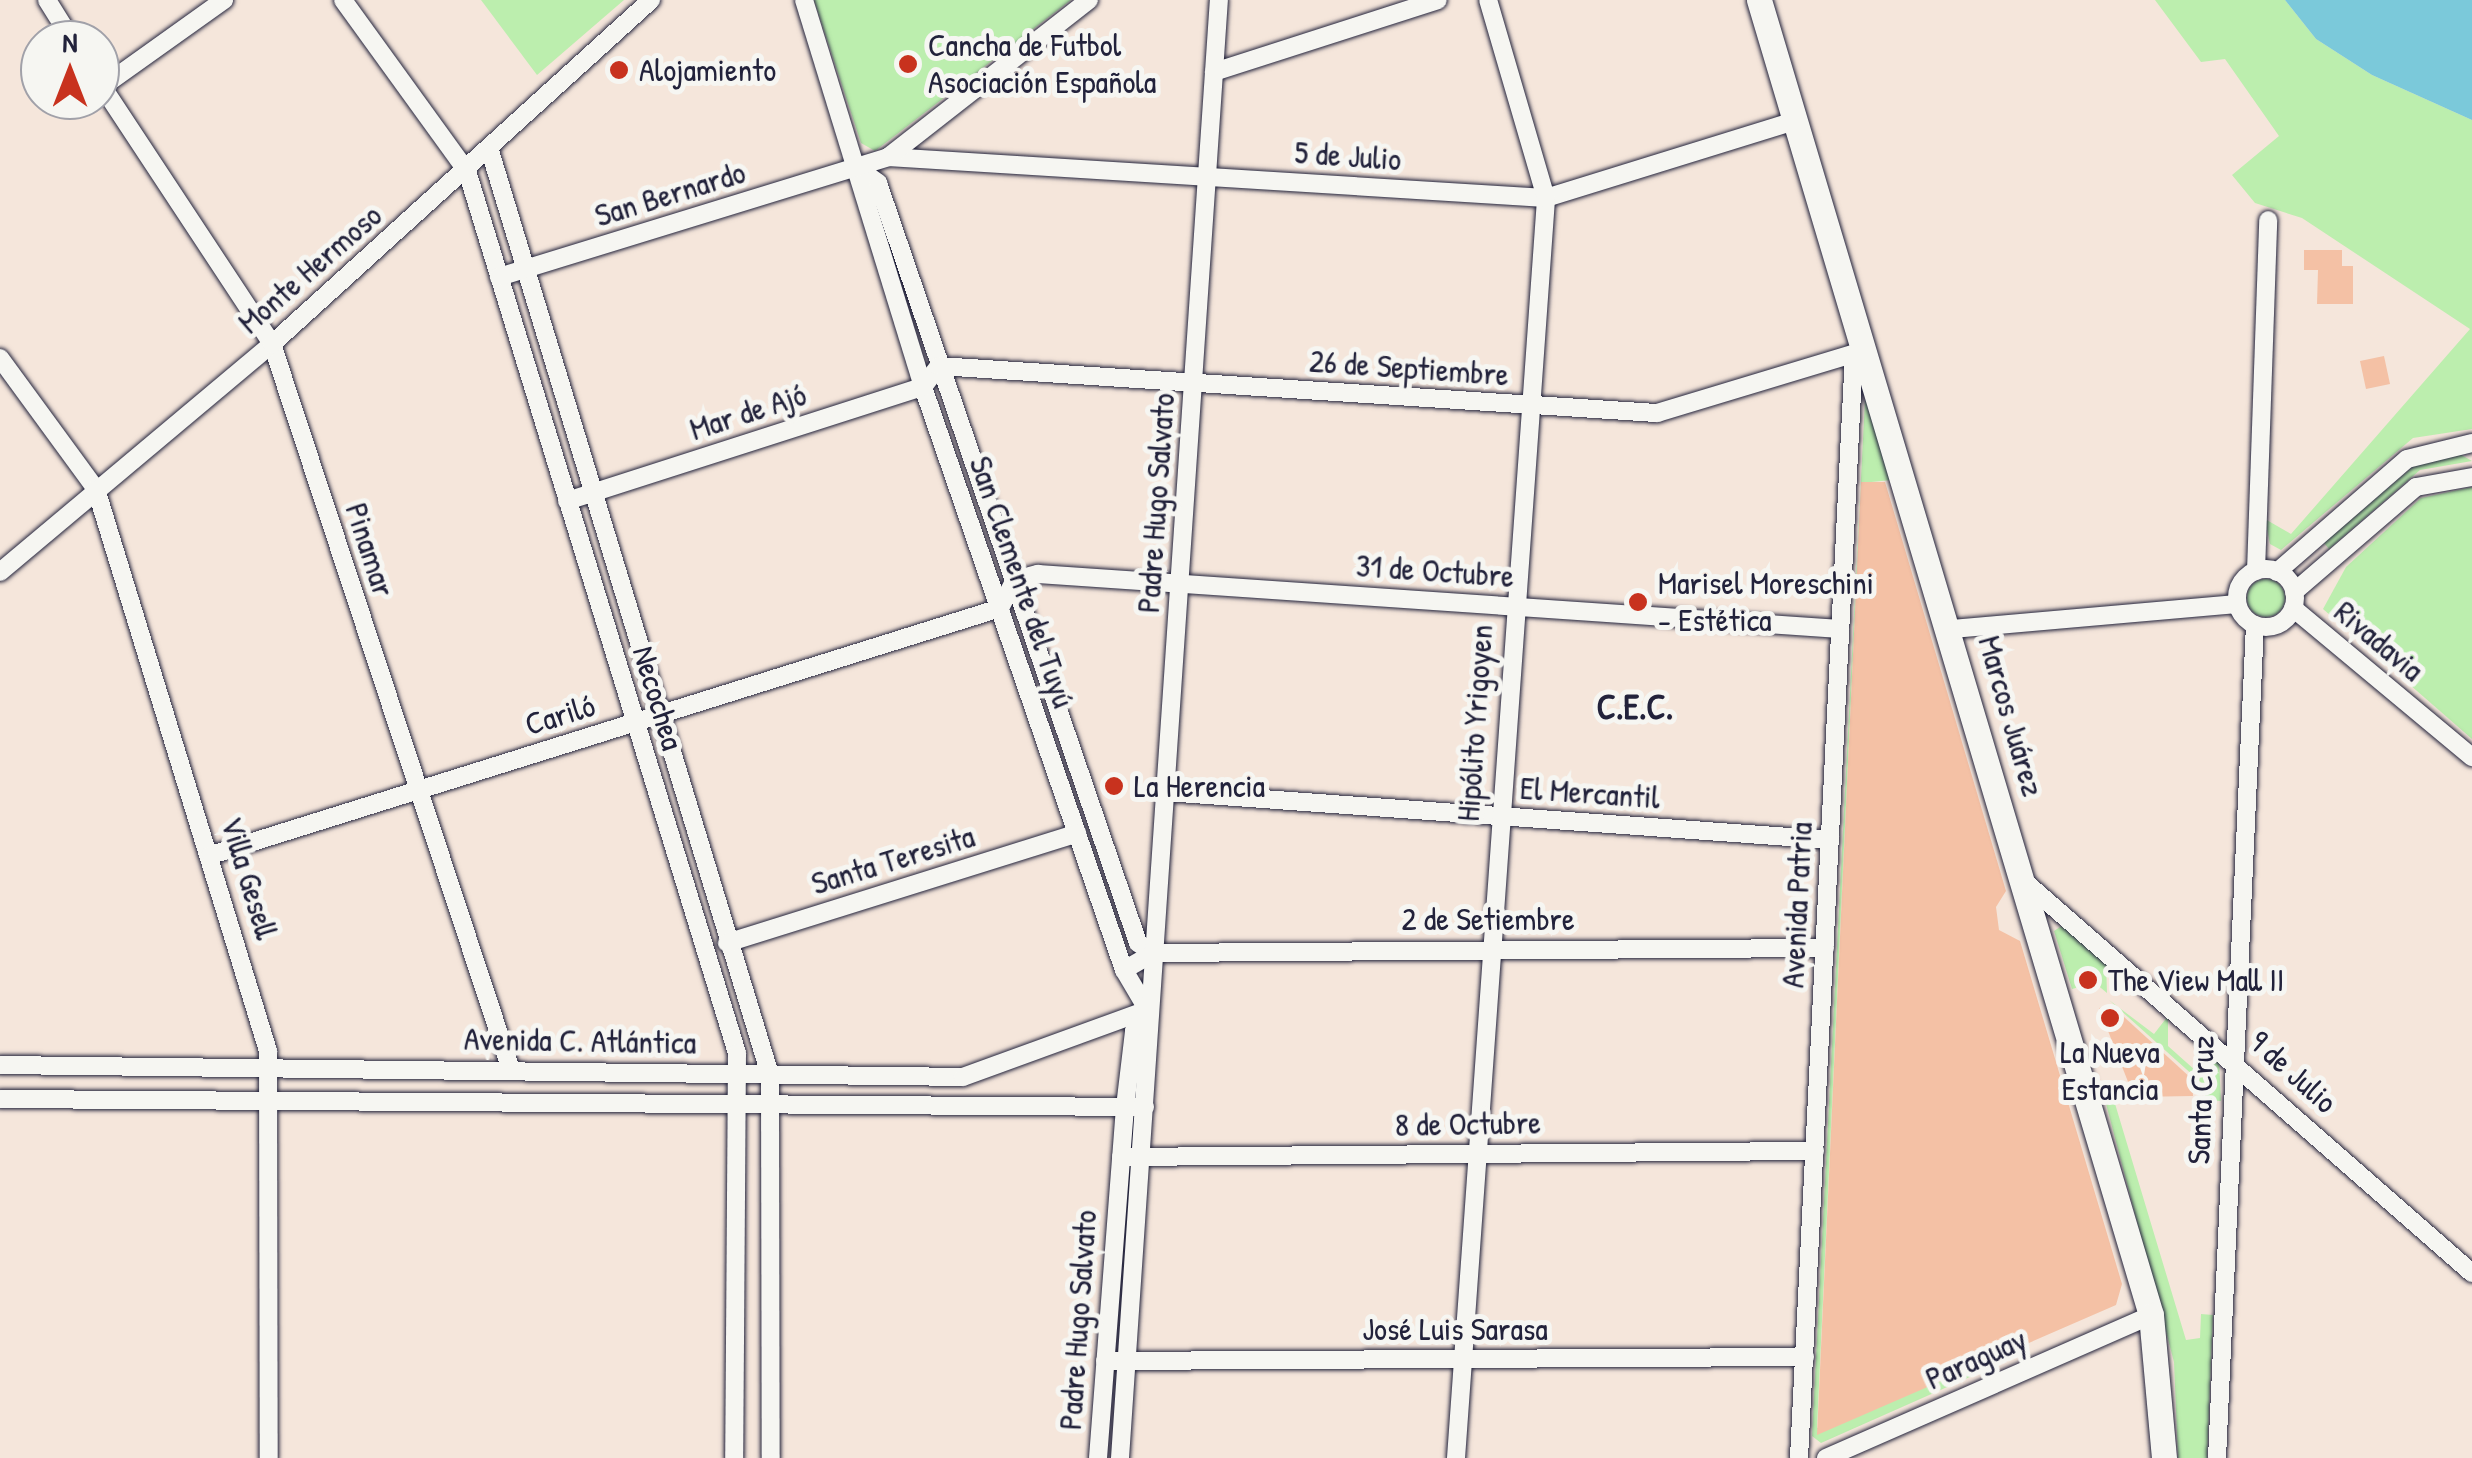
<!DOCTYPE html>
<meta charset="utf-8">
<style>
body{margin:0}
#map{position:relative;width:2472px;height:1458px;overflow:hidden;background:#f5e6db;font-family:"Patrick Hand",sans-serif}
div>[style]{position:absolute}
.green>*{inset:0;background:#bceeae}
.round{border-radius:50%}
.water>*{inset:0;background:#7bc9da}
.building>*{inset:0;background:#f4c1a5}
.roads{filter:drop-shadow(0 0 2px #22223b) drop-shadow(0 0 2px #22223b)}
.minor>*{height:18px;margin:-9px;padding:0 9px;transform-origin:9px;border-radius:9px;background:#f6f6f2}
.minor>.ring{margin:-9px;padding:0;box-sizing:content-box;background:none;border:18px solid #f6f6f2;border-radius:50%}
.secondary>*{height:25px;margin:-12.5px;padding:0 12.5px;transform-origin:12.5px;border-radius:12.5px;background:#f6f6f2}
.dots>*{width:28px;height:28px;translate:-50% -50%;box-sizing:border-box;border:5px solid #f6f6f2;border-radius:50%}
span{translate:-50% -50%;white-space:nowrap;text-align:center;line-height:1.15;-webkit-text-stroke:10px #f6f6f2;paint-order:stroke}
.poi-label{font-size:32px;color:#22223b}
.left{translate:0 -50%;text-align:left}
.street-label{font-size:32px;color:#22223b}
.neighbourhood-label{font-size:35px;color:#22223b;font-weight:700}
.north{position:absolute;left:20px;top:20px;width:100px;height:100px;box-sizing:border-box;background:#f6f6f2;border:2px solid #a1a1a9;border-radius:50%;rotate:0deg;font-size:28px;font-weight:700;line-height:40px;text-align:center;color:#22223b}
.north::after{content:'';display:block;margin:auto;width:35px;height:45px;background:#c8321e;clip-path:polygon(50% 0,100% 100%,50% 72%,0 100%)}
</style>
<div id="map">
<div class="green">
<div style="clip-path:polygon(481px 0,624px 0,537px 75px)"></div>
<div style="clip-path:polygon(814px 0,1071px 0,875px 151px,861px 143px)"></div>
<div style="clip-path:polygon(2155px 0,2285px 0,2316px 39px,2372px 75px,2472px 120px,2472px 429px,2413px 438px,2281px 550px,2270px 544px,2265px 519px,2291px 534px,2470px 329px,2302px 218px,2255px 203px,2232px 175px,2279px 136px,2225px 59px,2201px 62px)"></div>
<div style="clip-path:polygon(1865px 400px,1892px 480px,1861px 483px,1817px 1428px,1969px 1369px,1972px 1376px,1821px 1443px,1812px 1436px)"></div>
<div style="clip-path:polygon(2458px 453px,2472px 461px,2420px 470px,2329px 549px,2324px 543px,2416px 464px)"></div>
<div style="clip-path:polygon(2472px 487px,2472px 739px,2323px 609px,2346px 567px,2421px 498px)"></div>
<div class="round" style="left:2247px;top:579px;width:38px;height:38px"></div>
<div style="clip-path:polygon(2063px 925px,2106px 961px,2107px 993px,2095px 983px,2072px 989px,2054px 931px)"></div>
<div style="clip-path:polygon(2109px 1000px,2154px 1034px,2168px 1016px,2168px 1046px,2205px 1079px,2208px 1051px,2219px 1060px,2221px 1101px,2205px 1100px,2205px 1086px)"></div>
<div style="clip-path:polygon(2113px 1097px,2186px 1340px,2200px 1338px,2201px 1314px,2213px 1315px,2207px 1458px,2178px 1458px,2174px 1362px,2105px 1100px)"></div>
</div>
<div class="water">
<div style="clip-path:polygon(2285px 0,2472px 0,2472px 120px,2372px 75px,2316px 39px)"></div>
</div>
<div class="building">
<div style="clip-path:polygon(2304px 250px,2342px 250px,2342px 266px,2353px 266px,2353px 304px,2317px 304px,2318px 270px,2304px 270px)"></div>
<div style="clip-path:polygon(2384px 356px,2390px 384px,2366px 389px,2360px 361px)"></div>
<div style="clip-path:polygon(1861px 482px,1885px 482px,2006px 891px,1996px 907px,1999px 930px,2020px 941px,2122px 1284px,2116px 1305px,1817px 1435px)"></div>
<div style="clip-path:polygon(2112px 1006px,2192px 1079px,2193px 1096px,2134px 1097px,2099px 1008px)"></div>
</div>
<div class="roads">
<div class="minor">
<div style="left:47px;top:0;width:47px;rotate:58deg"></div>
<div style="left:343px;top:0;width:211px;rotate:54.1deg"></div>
<div style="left:467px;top:171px;width:922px;rotate:72.98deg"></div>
<div style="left:737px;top:1053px;width:405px;rotate:90.4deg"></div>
<div style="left:804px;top:0;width:405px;rotate:72.9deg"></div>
<div style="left:923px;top:387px;width:617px;rotate:70.98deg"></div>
<div style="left:1124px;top:970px;width:45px;rotate:59.5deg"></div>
<div style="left:1214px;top:72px;width:235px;rotate:-17.8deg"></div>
<div style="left:100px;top:83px;width:313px;rotate:56.6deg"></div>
<div style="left:272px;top:344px;width:764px;rotate:71.78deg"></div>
<div style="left:102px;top:87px;width:150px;rotate:-35.5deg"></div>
<div style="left:490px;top:151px;width:965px;rotate:73.14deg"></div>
<div style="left:770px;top:1075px;width:383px;rotate:89.9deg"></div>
<div style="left:888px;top:157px;width:659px;rotate:3.57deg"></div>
<div style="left:1546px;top:198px;width:260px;rotate:-17.2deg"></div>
<div style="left:859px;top:169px;width:24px;rotate:36deg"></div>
<div style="left:878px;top:183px;width:803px;rotate:71.11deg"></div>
<div style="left:1138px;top:943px;width:18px;rotate:34deg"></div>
<div style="left:499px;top:277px;width:407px;rotate:-17.1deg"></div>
<div style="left:888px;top:157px;width:255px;rotate:-38deg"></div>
<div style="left:0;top:358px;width:162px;rotate:53.8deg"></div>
<div style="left:96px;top:489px;width:588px;rotate:72.98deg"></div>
<div style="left:268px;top:1051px;width:407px;rotate:89.9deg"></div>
<div style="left:567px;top:501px;width:374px;rotate:-17.8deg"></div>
<div style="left:923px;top:387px;width:26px;rotate:-53deg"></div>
<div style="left:939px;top:366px;width:720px;rotate:3.75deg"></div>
<div style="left:1657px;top:413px;width:218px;rotate:-16.8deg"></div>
<div class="ring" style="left:2237px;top:569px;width:40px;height:40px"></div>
<div style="left:2256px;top:571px;width:351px;rotate:-88deg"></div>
<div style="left:0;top:572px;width:355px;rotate:-40deg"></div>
<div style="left:272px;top:344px;width:512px;rotate:-42.23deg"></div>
<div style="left:2277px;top:572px;width:172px;rotate:-41deg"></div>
<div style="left:2407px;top:459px;width:67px;rotate:-13.8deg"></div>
<div style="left:2294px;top:592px;width:161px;rotate:-40.7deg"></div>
<div style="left:2416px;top:487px;width:57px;rotate:-10.1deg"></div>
<div style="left:2293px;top:608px;width:233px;rotate:39.8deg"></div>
<div style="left:1952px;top:629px;width:286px;rotate:-5deg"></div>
<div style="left:1166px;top:792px;width:666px;rotate:4.13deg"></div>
<div style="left:211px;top:855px;width:827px;rotate:-17.38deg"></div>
<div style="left:1000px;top:608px;width:32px;rotate:-62deg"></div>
<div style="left:1015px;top:580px;width:24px;rotate:-15deg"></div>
<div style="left:1038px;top:574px;width:804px;rotate:3.92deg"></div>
<div style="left:2025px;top:882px;width:594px;rotate:41.18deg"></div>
<div style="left:727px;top:943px;width:367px;rotate:-17.4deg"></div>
<div style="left:1124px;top:970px;width:34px;rotate:-30deg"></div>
<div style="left:1153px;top:953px;width:672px;rotate:-0.43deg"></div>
<div style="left:0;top:1065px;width:963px;rotate:0.71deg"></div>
<div style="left:963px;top:1077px;width:196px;rotate:-20deg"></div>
<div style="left:0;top:1099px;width:1145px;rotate:0.4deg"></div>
<div style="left:1121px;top:1157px;width:694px;rotate:-0.5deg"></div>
<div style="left:1105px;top:1361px;width:700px;rotate:-0.33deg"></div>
<div style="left:1098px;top:1458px;width:352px;rotate:-85.6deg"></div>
<div style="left:1125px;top:1107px;width:77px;rotate:-83.2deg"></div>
<div style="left:1134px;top:1031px;width:25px;rotate:-58deg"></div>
<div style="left:1120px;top:1458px;width:1461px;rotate:-86.12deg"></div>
<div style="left:1456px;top:1458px;width:1263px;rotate:-85.91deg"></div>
<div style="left:1546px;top:198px;width:206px;rotate:-106.3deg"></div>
<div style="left:1799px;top:1458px;width:1105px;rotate:-87.15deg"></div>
<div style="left:1826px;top:1458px;width:355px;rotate:-23.7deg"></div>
<div style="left:2217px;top:1458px;width:834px;rotate:-87.39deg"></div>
</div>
<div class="secondary">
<div style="left:1759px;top:0;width:1372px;rotate:73.4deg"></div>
<div style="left:2151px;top:1315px;width:144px;rotate:84.8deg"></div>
</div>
</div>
<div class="dots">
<div style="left:908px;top:64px;background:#c8321e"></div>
<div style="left:619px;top:70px;background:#c8321e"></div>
<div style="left:1638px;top:602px;background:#c8321e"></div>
<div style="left:1114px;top:786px;background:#c8321e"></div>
<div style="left:2088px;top:980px;background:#c8321e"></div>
<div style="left:2110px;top:1018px;background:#c8321e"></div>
</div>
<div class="poi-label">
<span class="left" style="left:928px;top:64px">Cancha de Futbol<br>Asociación Española</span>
<span class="left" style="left:639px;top:70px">Alojamiento</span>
<span class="left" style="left:1658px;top:602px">Marisel Moreschini<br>- Estética</span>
<span class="left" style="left:1134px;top:786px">La Herencia</span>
<span class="left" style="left:2108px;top:980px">The View Mall II</span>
<span style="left:2110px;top:1071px">La Nueva<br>Estancia</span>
</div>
<div class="street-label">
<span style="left:1348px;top:156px;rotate:4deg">5 de Julio</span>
<span style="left:670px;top:194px;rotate:-17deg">San Bernardo</span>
<span style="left:310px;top:269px;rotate:-41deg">Monte Hermoso</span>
<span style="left:1409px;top:368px;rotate:4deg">26 de Septiembre</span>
<span style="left:748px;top:412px;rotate:-18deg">Mar de Ajó</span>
<span style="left:1156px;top:503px;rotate:-86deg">Padre Hugo Salvato</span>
<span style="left:370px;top:550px;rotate:72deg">Pinamar</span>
<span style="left:1435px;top:571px;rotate:4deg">31 de Octubre</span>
<span style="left:1022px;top:582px;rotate:71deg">San Clemente del Tuyú</span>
<span style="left:2379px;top:641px;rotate:40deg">Rivadavia</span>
<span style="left:658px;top:698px;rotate:73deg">Necochea</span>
<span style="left:560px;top:715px;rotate:-17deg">Cariló</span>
<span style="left:2011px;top:716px;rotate:74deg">Marcos Juárez</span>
<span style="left:1475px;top:723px;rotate:-86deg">Hipólito Yrigoyen</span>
<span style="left:1590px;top:793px;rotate:4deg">El Mercantil</span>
<span style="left:893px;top:860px;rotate:-17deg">Santa Teresita</span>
<span style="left:249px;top:878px;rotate:73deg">Villa Gesell</span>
<span style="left:1797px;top:905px;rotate:-87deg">Avenida Patria</span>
<span style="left:1488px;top:919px">2 de Setiembre</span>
<span style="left:580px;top:1041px;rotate:1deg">Avenida C. Atlántica</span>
<span style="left:2293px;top:1072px;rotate:42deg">9 de Julio</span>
<span style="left:2201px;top:1100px;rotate:-88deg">Santa Cruz</span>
<span style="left:1468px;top:1124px;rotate:-1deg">8 de Octubre</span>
<span style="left:1078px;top:1320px;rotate:-86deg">Padre Hugo Salvato</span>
<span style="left:1455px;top:1329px">José Luis Sarasa</span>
<span style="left:1976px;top:1359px;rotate:-24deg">Paraguay</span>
</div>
<div class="neighbourhood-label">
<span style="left:1635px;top:707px">C.E.C.</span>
</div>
<div class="north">N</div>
</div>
